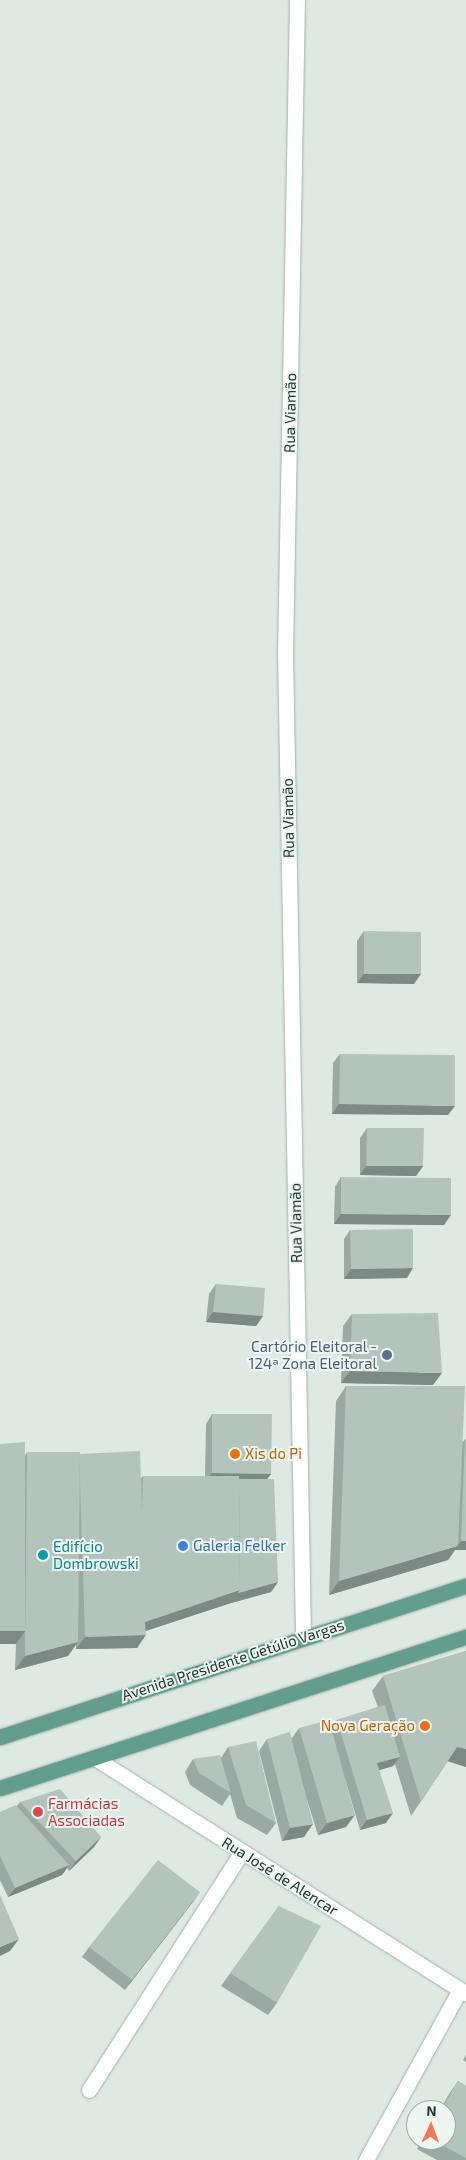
<!DOCTYPE html>
<meta charset="utf-8">
<style>
body{margin:0}
#map{position:relative;width:466px;height:2160px;overflow:hidden;background:#dee9e4;font-family:"Exo 2",sans-serif}
div>[style]{position:absolute}
.roads{filter:drop-shadow(0 0 1px #a1b0ab) drop-shadow(0 0 1px #a1b0ab)}
.minor>*{height:15px;margin:-7.5px;padding:0 7.5px;transform-origin:7.5px;border-radius:7.5px;background:#fff}
.major>*{height:15px;margin:-7.5px;padding:0 7.5px;transform-origin:7.5px;border-radius:7.5px;background:#639e8d}
.wall>*{inset:0;background:#9aa9a3}
.shaded-wall>*{inset:0;background:#7d8984}
.building>*{inset:0;background:#b3c4bd}
.dots>*{width:14px;height:14px;translate:-50% -50%;box-sizing:border-box;border:2px solid #eef6f2;border-radius:50%}
span{translate:-50% -50%;white-space:nowrap;text-align:center;line-height:1.15;-webkit-text-stroke:4px #eef6f2;paint-order:stroke}
.street-label{font-size:15px;color:#203831}
.service-label{font-size:15px;color:#4e5e75}
.right{translate:-100% -50%;text-align:right}
.food-label{font-size:15px;color:#c56008}
.left{translate:0 -50%;text-align:left}
.culture-label{font-size:15px;color:#0d838f}
.shop-label{font-size:15px;color:#366cbe}
.health-label{font-size:15px;color:#be3a42}
.north{position:absolute;left:406px;top:2100px;width:50px;height:50px;box-sizing:border-box;background:#eef6f2;border:1px solid #9caaa5;border-radius:50%;rotate:2deg;font-size:14px;font-weight:700;line-height:20px;text-align:center;color:#203831}
.north::after{content:'';display:block;margin:auto;width:18px;height:22px;background:#ee7857;clip-path:polygon(50% 0,100% 100%,50% 72%,0 100%)}
</style>
<div id="map">
<div class="roads">
<div class="minor">
<div style="left:297px;top:0;width:652px;rotate:91.05deg"></div>
<div style="left:285px;top:652px;width:983px;rotate:88.95deg"></div>
<div style="left:95px;top:1758px;width:439px;rotate:32.4deg"></div>
<div style="left:89px;top:2090px;width:283px;rotate:-57.3deg"></div>
<div style="left:366px;top:2160px;width:194px;rotate:-61.1deg"></div>
</div>
<div class="major">
<div style="left:0;top:1737px;width:490px;rotate:-18deg"></div>
<div style="left:0;top:1788px;width:490px;rotate:-18deg"></div>
</div>
</div>
<div class="wall">
<div style="clip-path:polygon(364px 931px,414px 984px,357px 983px,357px 941px)"></div>
<div style="clip-path:polygon(340px 1054px,448px 1115px,332px 1114px,333px 1063px)"></div>
<div style="clip-path:polygon(367px 1128px,423px 1166px,416px 1176px,360px 1175px,360px 1138px)"></div>
<div style="clip-path:polygon(341px 1177px,444px 1225px,334px 1224px,335px 1187px)"></div>
<div style="clip-path:polygon(350px 1230px,407px 1278px,344px 1279px,344px 1239px)"></div>
<div style="clip-path:polygon(216px 1284px,263px 1316px,256px 1326px,206px 1322px,209px 1294px)"></div>
<div style="clip-path:polygon(352px 1314px,433px 1385px,341px 1383px,343px 1326px)"></div>
<div style="clip-path:polygon(346px 1386px,463px 1442px,465px 1439px,466px 1439px,466px 1550px,455px 1550px,448px 1560px,329px 1595px,336px 1401px)"></div>
<div style="clip-path:polygon(212px 1414px,271px 1474px,267px 1479px,278px 1582px,271px 1592px,231px 1603px,146px 1631px,137px 1648px,76px 1649px,76px 1644px,68px 1656px,15px 1670px,16px 1644px,0 1644px,0 1444px,25px 1456px,27px 1452px,80px 1454px,141px 1478px,143px 1476px,205px 1476px,206px 1424px)"></div>
<div style="clip-path:polygon(466px 1651px,466px 1767px,448px 1761px,411px 1816px,395px 1764px,393px 1766px,379px 1770px,386px 1823px,360px 1830px,345px 1779px,346px 1827px,318px 1835px,307px 1800px,304px 1837px,282px 1841px,259px 1751px,267px 1739px,292px 1738px,299px 1728px,331px 1728px,337px 1720px,378px 1707px,372px 1691px,383px 1676px)"></div>
<div style="clip-path:polygon(228px 1747px,276px 1823px,267px 1835px,237px 1818px,230px 1794px,222px 1806px,190px 1785px,185px 1772px,193px 1759px,221px 1758px)"></div>
<div style="clip-path:polygon(20px 1802px,101px 1837px,94px 1847px,69px 1871px,67px 1868px,62px 1875px,8px 1897px,0 1880px,0 1812px,17px 1806px)"></div>
<div style="clip-path:polygon(200px 1892px,125px 1990px,82px 1957px,89px 1947px)"></div>
<div style="clip-path:polygon(279px 1906px,277px 2003px,268px 2015px,221px 1986px)"></div>
<div style="clip-path:polygon(466px 2055px,466px 2062px,463px 2060px)"></div>
<div style="clip-path:polygon(458px 2081px,466px 2086px,466px 2160px,437px 2160px,417px 2149px,422px 2140px,446px 2140px,446px 2110px,440px 2110px,449px 2094px)"></div>
</div>
<div class="shaded-wall">
<div style="clip-path:polygon(364px 974px,421px 974px,414px 984px,357px 983px)"></div>
<div style="clip-path:polygon(339px 1104px,455px 1106px,448px 1115px,332px 1114px)"></div>
<div style="clip-path:polygon(366px 1166px,423px 1166px,416px 1176px,360px 1175px)"></div>
<div style="clip-path:polygon(341px 1214px,451px 1215px,444px 1225px,334px 1224px)"></div>
<div style="clip-path:polygon(413px 1268px,407px 1278px,344px 1279px,351px 1269px)"></div>
<div style="clip-path:polygon(213px 1312px,263px 1316px,256px 1326px,206px 1322px)"></div>
<div style="clip-path:polygon(350px 1371px,442px 1373px,433px 1385px,341px 1383px)"></div>
<div style="clip-path:polygon(212px 1473px,271px 1474px,264px 1483px,205px 1483px)"></div>
<div style="clip-path:polygon(461px 1541px,466px 1541px,466px 1550px,455px 1550px,448px 1560px,329px 1595px,339px 1581px,457px 1546px)"></div>
<div style="clip-path:polygon(278px 1582px,271px 1592px,231px 1603px,238px 1593px)"></div>
<div style="clip-path:polygon(240px 1590px,231px 1603px,136px 1634px,145px 1622px)"></div>
<div style="clip-path:polygon(0 1631px,25px 1631px,16px 1644px,0 1644px)"></div>
<div style="clip-path:polygon(146px 1635px,137px 1648px,76px 1649px,85px 1637px)"></div>
<div style="clip-path:polygon(78px 1642px,68px 1656px,15px 1670px,25px 1656px)"></div>
<div style="clip-path:polygon(457px 1747px,466px 1749px,466px 1767px,447px 1761px)"></div>
<div style="clip-path:polygon(400px 1757px,393px 1766px,370px 1773px,377px 1763px)"></div>
<div style="clip-path:polygon(393px 1813px,386px 1823px,360px 1830px,367px 1820px)"></div>
<div style="clip-path:polygon(355px 1815px,346px 1827px,318px 1835px,327px 1823px)"></div>
<div style="clip-path:polygon(313px 1824px,304px 1837px,282px 1841px,290px 1828px)"></div>
<div style="clip-path:polygon(101px 1837px,94px 1847px,69px 1871px,76px 1861px)"></div>
<div style="clip-path:polygon(69px 1865px,62px 1875px,8px 1897px,15px 1888px)"></div>
<div style="clip-path:polygon(200px 1892px,193px 1902px,125px 1990px,132px 1980px)"></div>
<div style="clip-path:polygon(19px 1939px,10px 1951px,0 1956px,0 1947px)"></div>
</div>
<div class="building">
<div style="clip-path:polygon(364px 931px,421px 932px,421px 974px,364px 974px)"></div>
<div style="clip-path:polygon(340px 1054px,455px 1055px,455px 1106px,339px 1104px)"></div>
<div style="clip-path:polygon(367px 1128px,424px 1128px,423px 1166px,366px 1166px)"></div>
<div style="clip-path:polygon(341px 1177px,451px 1178px,451px 1215px,341px 1214px)"></div>
<div style="clip-path:polygon(413px 1229px,413px 1268px,351px 1269px,350px 1230px)"></div>
<div style="clip-path:polygon(216px 1284px,265px 1288px,263px 1316px,213px 1312px)"></div>
<div style="clip-path:polygon(438px 1313px,442px 1373px,350px 1371px,352px 1314px)"></div>
<div style="clip-path:polygon(346px 1386px,465px 1386px,458px 1546px,339px 1581px)"></div>
<div style="clip-path:polygon(212px 1414px,272px 1414px,271px 1474px,212px 1473px)"></div>
<div style="clip-path:polygon(465px 1439px,466px 1439px,466px 1541px,461px 1541px)"></div>
<div style="clip-path:polygon(25px 1442px,25px 1631px,0 1631px,0 1444px)"></div>
<div style="clip-path:polygon(140px 1451px,142px 1511px,143px 1476px,239px 1476px,240px 1590px,145px 1622px,146px 1635px,85px 1637px,80px 1481px,80px 1454px)"></div>
<div style="clip-path:polygon(27px 1452px,80px 1452px,78px 1642px,25px 1656px)"></div>
<div style="clip-path:polygon(239px 1479px,274px 1479px,278px 1582px,238px 1593px,240px 1590px)"></div>
<div style="clip-path:polygon(466px 1651px,466px 1749px,457px 1747px,421px 1802px,383px 1676px)"></div>
<div style="clip-path:polygon(385px 1705px,400px 1757px,377px 1763px,393px 1813px,367px 1820px,337px 1720px)"></div>
<div style="clip-path:polygon(329px 1720px,355px 1815px,327px 1823px,299px 1728px)"></div>
<div style="clip-path:polygon(290px 1732px,313px 1824px,290px 1828px,267px 1739px)"></div>
<div style="clip-path:polygon(256px 1741px,276px 1823px,246px 1805px,228px 1747px)"></div>
<div style="clip-path:polygon(220px 1755px,231px 1793px,199px 1773px,193px 1759px)"></div>
<div style="clip-path:polygon(60px 1789px,101px 1837px,76px 1861px,20px 1802px)"></div>
<div style="clip-path:polygon(16px 1805px,69px 1865px,15px 1888px,0 1856px,0 1812px)"></div>
<div style="clip-path:polygon(158px 1860px,200px 1892px,132px 1980px,89px 1947px)"></div>
<div style="clip-path:polygon(0 1895px,19px 1939px,0 1947px)"></div>
<div style="clip-path:polygon(279px 1906px,321px 1926px,277px 2003px,230px 1973px)"></div>
<div style="clip-path:polygon(458px 2081px,466px 2086px,466px 2158px,433px 2140px,446px 2140px,446px 2110px,441px 2110px)"></div>
</div>
<div class="dots">
<div style="left:387px;top:1355px;background:#5c6f8a"></div>
<div style="left:235px;top:1454px;background:#e8710a"></div>
<div style="left:183px;top:1546px;background:#3f7fe0"></div>
<div style="left:43px;top:1555px;background:#0f9aa8"></div>
<div style="left:425px;top:1726px;background:#e8710a"></div>
<div style="left:38px;top:1812px;background:#e0444e"></div>
</div>
<div class="street-label">
<span style="left:290px;top:413px;rotate:-89deg">Rua Viamão</span>
<span style="left:288px;top:818px;rotate:-91deg">Rua Viamão</span>
<span style="left:296px;top:1223px;rotate:-91deg">Rua Viamão</span>
<span style="left:233px;top:1660px;rotate:-18deg">Avenida Presidente Getúlio Vargas</span>
<span style="left:280px;top:1876px;rotate:32deg">Rua José de Alencar</span>
</div>
<div class="service-label">
<span class="right" style="left:377px;top:1355px">Cartório Eleitoral -<br>124ª Zona Eleitoral</span>
</div>
<div class="food-label">
<span class="left" style="left:245px;top:1454px">Xis do Pi</span>
<span class="right" style="left:415px;top:1726px">Nova Geração</span>
</div>
<div class="culture-label">
<span class="left" style="left:53px;top:1555px">Edifício<br>Dombrowski</span>
</div>
<div class="shop-label">
<span class="left" style="left:193px;top:1546px">Galeria Felker</span>
</div>
<div class="health-label">
<span class="left" style="left:48px;top:1812px">Farmácias<br>Associadas</span>
</div>
<div class="north">N</div>
</div>
